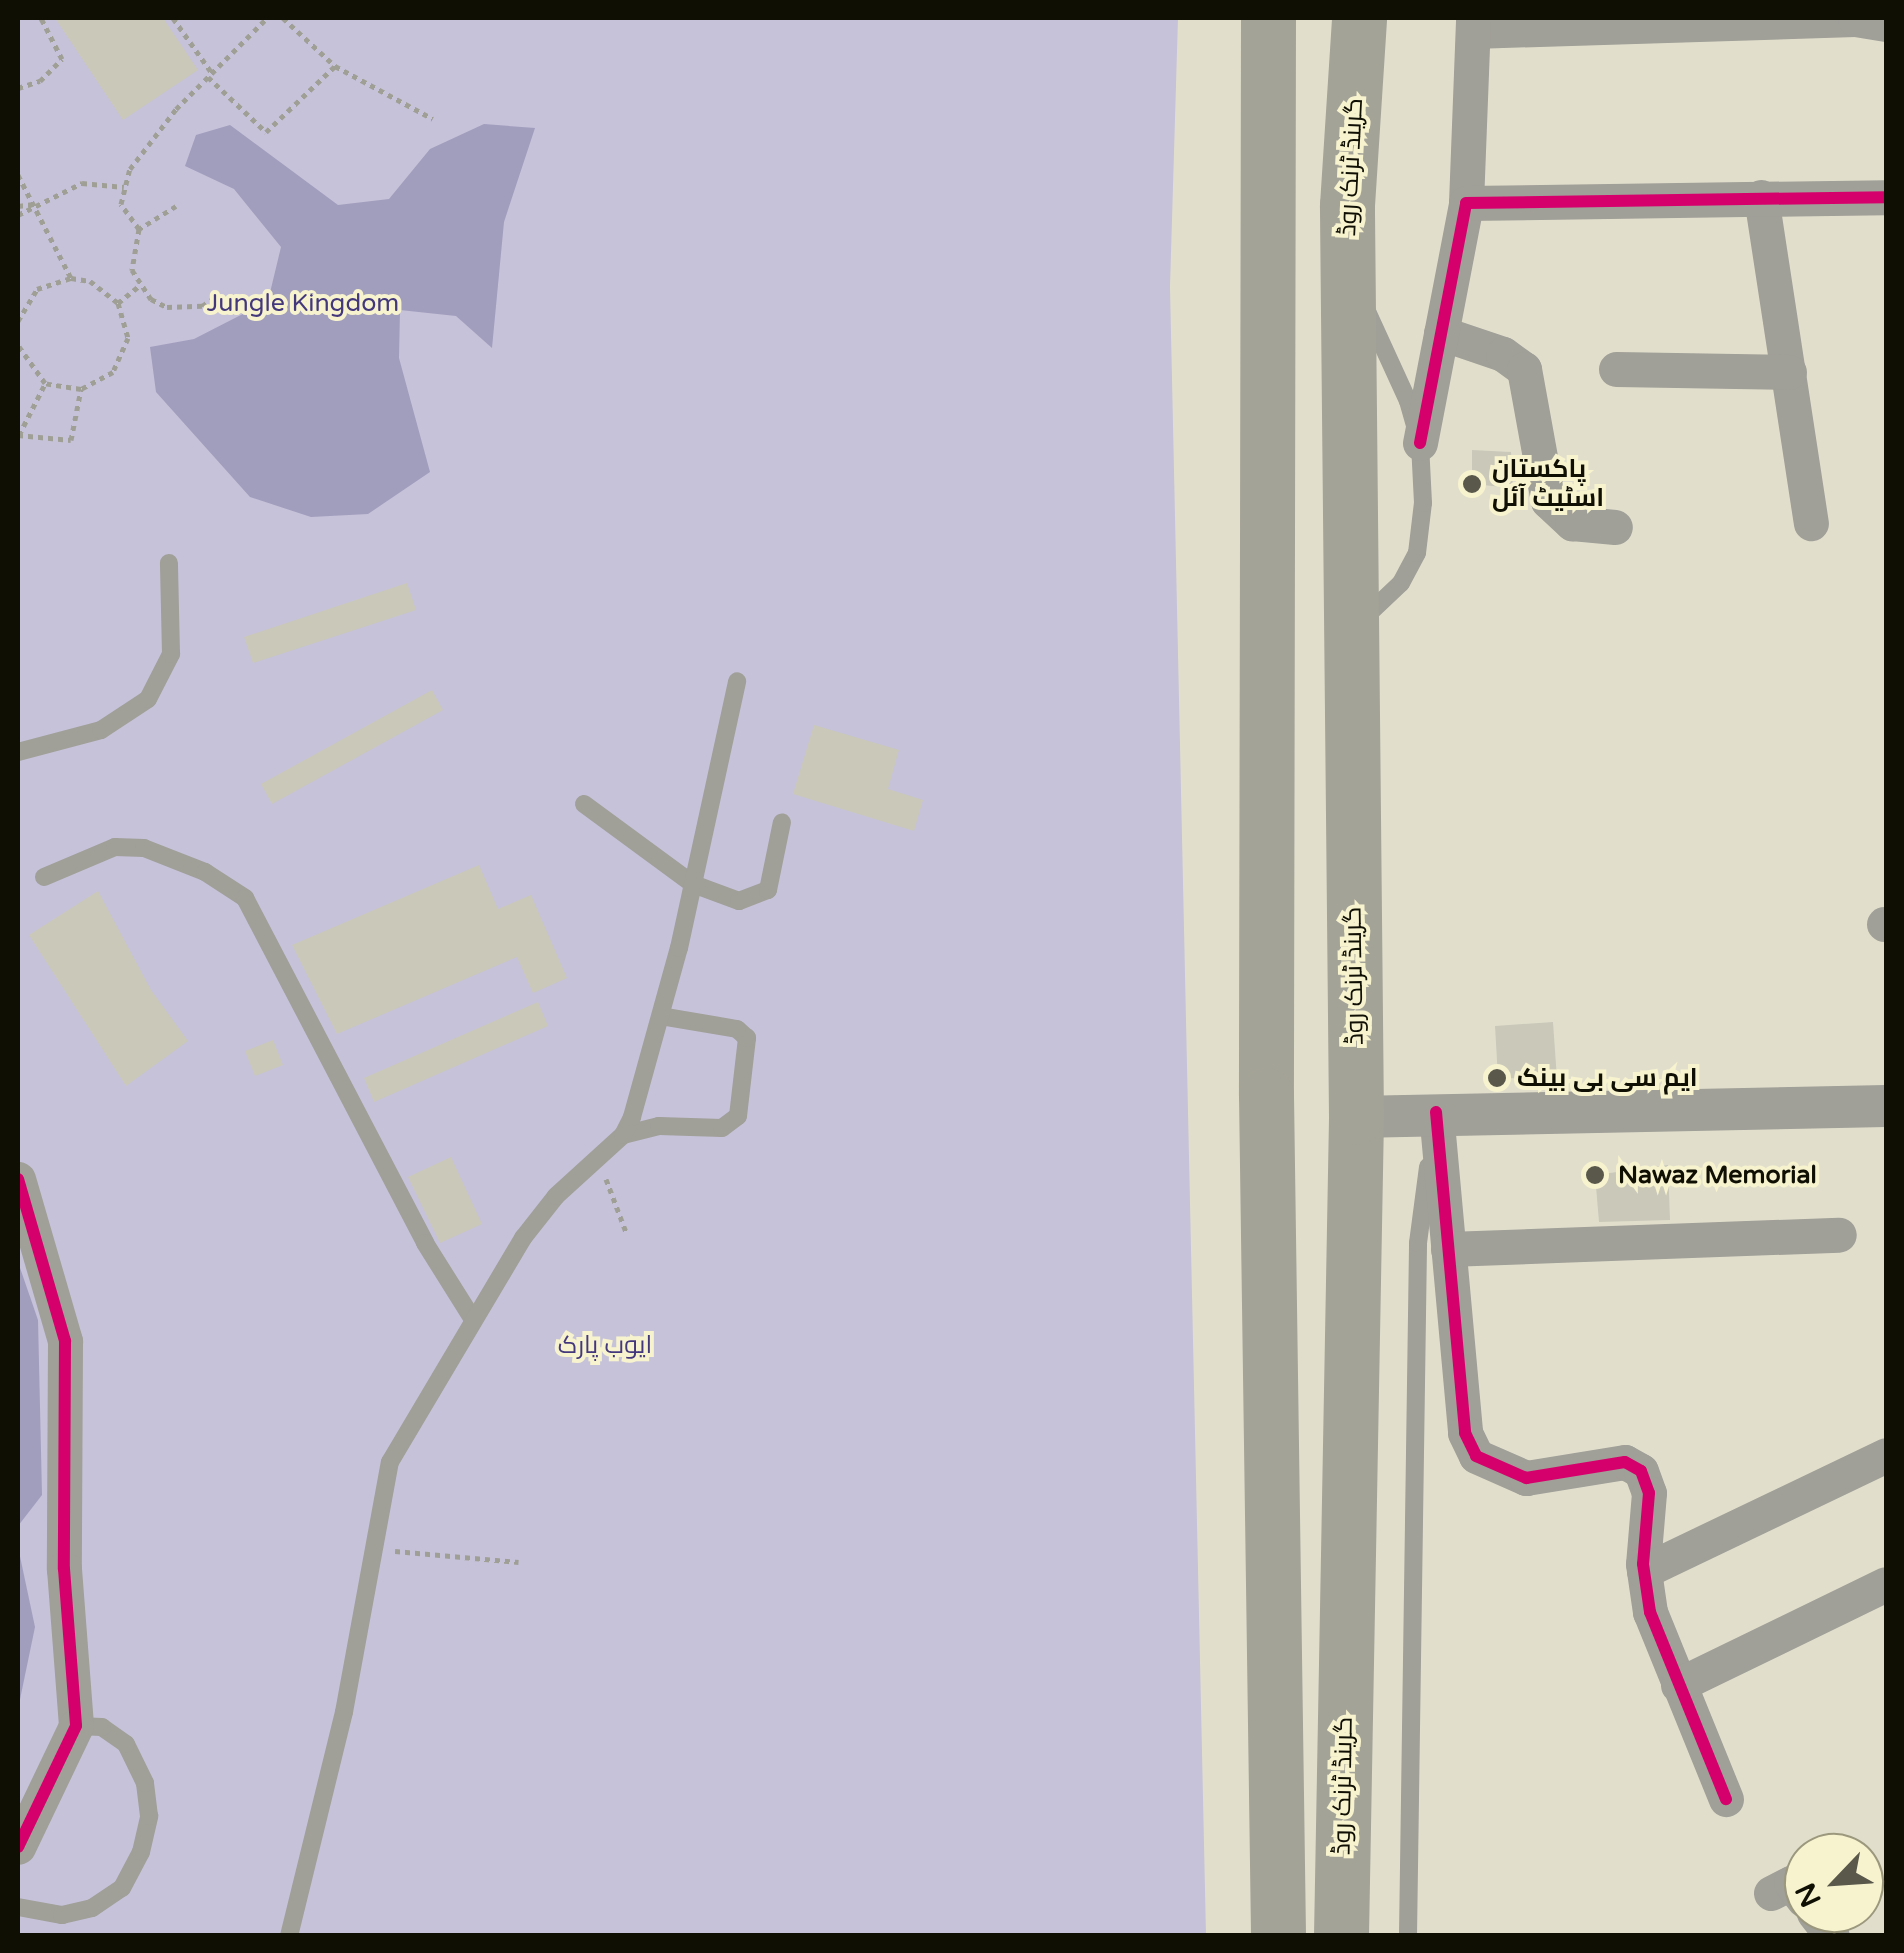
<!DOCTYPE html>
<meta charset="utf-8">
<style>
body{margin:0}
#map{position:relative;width:1904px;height:1953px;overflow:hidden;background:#e1dfcc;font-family:"Varela Round",Cairo,sans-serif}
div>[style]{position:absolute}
.green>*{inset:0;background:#c6c2d9}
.water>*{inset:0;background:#a19dbd}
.building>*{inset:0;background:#cac8b9}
.path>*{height:5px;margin-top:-2.5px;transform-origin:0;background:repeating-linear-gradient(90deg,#a09f96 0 5px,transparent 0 10px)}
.service>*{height:18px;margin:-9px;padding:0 9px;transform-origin:9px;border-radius:9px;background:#a09f98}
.minor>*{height:35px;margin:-17.5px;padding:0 17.5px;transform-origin:17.5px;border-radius:17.5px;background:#a09f98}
.tertiary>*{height:42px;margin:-21px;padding:0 21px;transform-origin:21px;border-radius:21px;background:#a09f98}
.trunk>*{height:55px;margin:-27.5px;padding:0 27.5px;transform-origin:27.5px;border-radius:27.5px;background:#a4a397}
.cycleway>*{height:12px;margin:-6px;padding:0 6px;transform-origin:6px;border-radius:6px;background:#d6006c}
.dots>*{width:28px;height:28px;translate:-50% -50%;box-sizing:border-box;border:5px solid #f7f3cf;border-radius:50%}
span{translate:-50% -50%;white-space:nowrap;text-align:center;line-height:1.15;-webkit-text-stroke:8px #f7f3cf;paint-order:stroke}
.street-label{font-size:25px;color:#100f04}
.park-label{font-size:25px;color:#44387d}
.poi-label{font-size:25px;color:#100f04;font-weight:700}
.left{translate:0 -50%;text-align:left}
.frame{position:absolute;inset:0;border:20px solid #100f04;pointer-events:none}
.north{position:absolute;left:1784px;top:1833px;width:100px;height:100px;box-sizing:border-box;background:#f7f3cf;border:2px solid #9b987e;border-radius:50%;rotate:245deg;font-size:28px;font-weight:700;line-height:40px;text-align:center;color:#100f04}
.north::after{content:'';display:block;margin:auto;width:35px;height:45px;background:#59584a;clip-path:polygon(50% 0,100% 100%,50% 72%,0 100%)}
</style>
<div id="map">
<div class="green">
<div style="clip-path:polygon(18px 18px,1178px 18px,1170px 287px,1206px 1935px,18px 1935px)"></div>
</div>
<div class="water">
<div style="clip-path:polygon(484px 124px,535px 128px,504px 222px,492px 348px,456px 316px,400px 310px,399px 358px,430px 472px,368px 514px,311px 517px,250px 497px,156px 392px,150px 347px,194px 339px,268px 301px,281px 247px,234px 189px,185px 166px,196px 135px,230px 125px,338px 205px,389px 199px,430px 149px)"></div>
<div style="clip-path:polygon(18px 1262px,38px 1320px,42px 1495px,18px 1526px)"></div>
<div style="clip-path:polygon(18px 1547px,35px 1627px,18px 1709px)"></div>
</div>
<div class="building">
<div style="clip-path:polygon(55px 18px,163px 18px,198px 70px,123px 120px)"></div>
<div style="clip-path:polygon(1472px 450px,1511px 452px,1513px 488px,1472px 484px)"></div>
<div style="clip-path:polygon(407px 583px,416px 610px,253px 663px,244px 637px)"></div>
<div style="clip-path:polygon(432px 690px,443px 710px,272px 804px,261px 784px)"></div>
<div style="clip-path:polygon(814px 725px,899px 750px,888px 789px,923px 800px,914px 831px,793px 794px)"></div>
<div style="clip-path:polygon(479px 865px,498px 909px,531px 895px,567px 978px,533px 993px,517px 957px,337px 1034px,292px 945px)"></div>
<div style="clip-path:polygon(98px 891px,151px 990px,188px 1041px,126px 1086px,29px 935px)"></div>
<div style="clip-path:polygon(538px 1002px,548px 1026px,374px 1102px,364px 1078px)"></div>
<div style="clip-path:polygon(1553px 1022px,1557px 1079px,1498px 1078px,1495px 1026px)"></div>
<div style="clip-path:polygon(273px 1040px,283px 1065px,255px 1076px,245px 1051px)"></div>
<div style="clip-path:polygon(451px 1157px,482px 1224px,440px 1243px,408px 1177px)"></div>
<div style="clip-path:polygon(1668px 1165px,1670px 1220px,1599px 1222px,1595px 1175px)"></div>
</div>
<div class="path">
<div style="left:173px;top:18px;width:67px;rotate:54.7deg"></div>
<div style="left:283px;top:18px;width:71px;rotate:42.7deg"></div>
<div style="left:335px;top:66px;width:111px;rotate:28.4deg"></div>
<div style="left:208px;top:77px;width:80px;rotate:43.5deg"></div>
<div style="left:266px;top:132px;width:95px;rotate:-43.7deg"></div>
<div style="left:18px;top:88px;width:23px;rotate:-18deg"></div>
<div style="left:40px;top:81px;width:31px;rotate:-45deg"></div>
<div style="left:62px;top:59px;width:46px;rotate:-117.1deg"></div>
<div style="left:18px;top:175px;width:116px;rotate:62.8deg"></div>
<div style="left:18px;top:206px;width:16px;rotate:-7deg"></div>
<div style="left:176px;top:206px;width:44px;rotate:148.1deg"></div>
<div style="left:139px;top:229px;width:42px;rotate:99.7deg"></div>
<div style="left:132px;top:270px;width:35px;rotate:57deg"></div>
<div style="left:151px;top:299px;width:18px;rotate:27deg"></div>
<div style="left:167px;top:307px;width:35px;rotate:-2deg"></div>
<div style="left:202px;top:306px;width:18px;rotate:-34deg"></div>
<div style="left:18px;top:215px;width:72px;rotate:-26.6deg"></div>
<div style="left:82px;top:183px;width:42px;rotate:5.4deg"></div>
<div style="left:139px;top:229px;width:31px;rotate:-126deg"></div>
<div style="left:121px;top:204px;width:36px;rotate:-76deg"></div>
<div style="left:130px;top:169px;width:76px;rotate:-52.5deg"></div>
<div style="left:176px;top:109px;width:129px;rotate:-45deg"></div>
<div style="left:118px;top:303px;width:27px;rotate:-39deg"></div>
<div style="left:18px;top:321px;width:37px;rotate:-59deg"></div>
<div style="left:37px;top:289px;width:36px;rotate:-18deg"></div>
<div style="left:71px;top:278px;width:19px;rotate:9deg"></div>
<div style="left:90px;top:281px;width:36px;rotate:38deg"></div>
<div style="left:118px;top:303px;width:36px;rotate:74deg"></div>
<div style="left:128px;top:338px;width:37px;rotate:114deg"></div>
<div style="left:113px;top:372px;width:36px;rotate:152deg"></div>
<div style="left:81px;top:389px;width:36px;rotate:-171deg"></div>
<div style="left:45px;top:383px;width:47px;rotate:-125.4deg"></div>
<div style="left:18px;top:435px;width:53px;rotate:5.4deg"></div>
<div style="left:71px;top:440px;width:52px;rotate:-78.9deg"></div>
<div style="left:19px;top:435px;width:57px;rotate:-63deg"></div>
<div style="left:606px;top:1179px;width:57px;rotate:69.3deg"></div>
<div style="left:395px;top:1551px;width:124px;rotate:5.1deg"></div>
</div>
<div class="service">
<div style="left:1363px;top:619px;width:52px;rotate:-43.5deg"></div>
<div style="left:1401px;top:583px;width:34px;rotate:-62deg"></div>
<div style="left:1417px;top:553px;width:50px;rotate:-83.2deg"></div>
<div style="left:1423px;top:503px;width:60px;rotate:-92.9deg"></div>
<div style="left:1420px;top:443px;width:44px;rotate:-105.9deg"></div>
<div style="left:1408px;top:401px;width:103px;rotate:-114.6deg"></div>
<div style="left:18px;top:752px;width:86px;rotate:-14.8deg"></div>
<div style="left:101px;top:730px;width:56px;rotate:-33.4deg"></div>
<div style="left:148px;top:699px;width:51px;rotate:-62.9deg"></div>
<div style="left:171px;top:654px;width:91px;rotate:-91.3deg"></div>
<div style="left:584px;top:804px;width:135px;rotate:36.3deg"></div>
<div style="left:693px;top:884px;width:49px;rotate:20.3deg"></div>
<div style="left:739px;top:901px;width:31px;rotate:-21deg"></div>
<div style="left:768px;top:890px;width:69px;rotate:-78.4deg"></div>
<div style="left:44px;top:877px;width:77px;rotate:-22.9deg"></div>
<div style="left:115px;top:847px;width:29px;rotate:2deg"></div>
<div style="left:144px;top:848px;width:66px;rotate:21.5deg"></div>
<div style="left:205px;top:872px;width:48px;rotate:33deg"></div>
<div style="left:245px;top:898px;width:389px;rotate:62.4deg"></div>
<div style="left:425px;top:1243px;width:89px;rotate:57.9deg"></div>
<div style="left:623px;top:1135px;width:37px;rotate:-14deg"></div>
<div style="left:659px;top:1126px;width:63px;rotate:1.8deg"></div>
<div style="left:722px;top:1128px;width:20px;rotate:-37deg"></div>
<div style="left:738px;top:1116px;width:79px;rotate:-83.4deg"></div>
<div style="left:747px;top:1038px;width:13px;rotate:-138deg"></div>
<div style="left:737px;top:1029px;width:77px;rotate:-170.3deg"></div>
<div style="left:18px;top:1907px;width:45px;rotate:10.3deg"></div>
<div style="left:62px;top:1915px;width:31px;rotate:-13deg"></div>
<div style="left:92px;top:1908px;width:36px;rotate:-34deg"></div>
<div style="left:122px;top:1888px;width:41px;rotate:-62.2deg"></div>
<div style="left:141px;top:1852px;width:37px;rotate:-77deg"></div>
<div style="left:149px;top:1816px;width:33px;rotate:-97deg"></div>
<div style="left:145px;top:1783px;width:43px;rotate:-116deg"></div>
<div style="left:126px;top:1744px;width:29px;rotate:-145deg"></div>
<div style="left:102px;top:1727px;width:26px;rotate:-178deg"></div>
<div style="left:289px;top:1936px;width:231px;rotate:-76.2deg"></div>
<div style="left:344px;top:1712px;width:254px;rotate:-79.6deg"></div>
<div style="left:390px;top:1462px;width:261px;rotate:-59.3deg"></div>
<div style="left:523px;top:1238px;width:53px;rotate:-51.8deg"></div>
<div style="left:556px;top:1196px;width:91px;rotate:-42.3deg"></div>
<div style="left:623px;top:1135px;width:20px;rotate:-63deg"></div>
<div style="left:632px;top:1117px;width:175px;rotate:-74.5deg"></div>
<div style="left:679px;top:948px;width:273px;rotate:-77.7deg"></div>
<div style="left:1408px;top:1936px;width:693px;rotate:-89.17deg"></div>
<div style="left:1418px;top:1243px;width:77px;rotate:-82.5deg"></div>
</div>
<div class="minor">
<div style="left:1473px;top:31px;width:382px;rotate:-1.8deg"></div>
<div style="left:1855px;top:19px;width:31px;rotate:9deg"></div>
<div style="left:1761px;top:197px;width:330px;rotate:81.3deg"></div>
<div style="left:1466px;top:203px;width:185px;rotate:-87.8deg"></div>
<div style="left:1441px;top:333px;width:65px;rotate:18.7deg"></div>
<div style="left:1503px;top:354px;width:26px;rotate:36deg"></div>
<div style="left:1524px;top:369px;width:134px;rotate:79.7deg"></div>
<div style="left:1548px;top:501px;width:33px;rotate:43deg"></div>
<div style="left:1572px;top:523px;width:43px;rotate:5.3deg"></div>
<div style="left:1616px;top:369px;width:173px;rotate:1deg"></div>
<div style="left:1420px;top:443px;width:244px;rotate:-79.1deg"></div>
<div style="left:1466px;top:203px;width:420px;rotate:-0.8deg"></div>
<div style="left:1884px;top:924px;width:2px"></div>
<div style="left:1436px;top:1112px;width:322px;rotate:84.8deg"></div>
<div style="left:1465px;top:1433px;width:25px;rotate:64deg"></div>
<div style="left:1476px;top:1456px;width:55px;rotate:23.7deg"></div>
<div style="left:1526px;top:1478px;width:100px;rotate:-9.2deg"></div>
<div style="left:1625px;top:1462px;width:18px;rotate:29deg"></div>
<div style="left:1641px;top:1471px;width:23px;rotate:70deg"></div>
<div style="left:1649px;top:1493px;width:71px;rotate:94.8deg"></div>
<div style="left:1643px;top:1564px;width:49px;rotate:81.7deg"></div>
<div style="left:1650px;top:1612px;width:202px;rotate:67.9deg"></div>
<div style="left:18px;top:1179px;width:169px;rotate:73.8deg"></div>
<div style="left:65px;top:1341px;width:228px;rotate:90.3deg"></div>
<div style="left:64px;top:1569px;width:157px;rotate:85.6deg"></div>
<div style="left:76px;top:1726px;width:134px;rotate:115.6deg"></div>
<div style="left:1448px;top:1249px;width:391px;rotate:-2.1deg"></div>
<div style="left:1644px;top:1571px;width:268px;rotate:-25.6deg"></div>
<div style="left:1678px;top:1685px;width:231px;rotate:-25.9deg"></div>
<div style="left:1771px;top:1893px;width:22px;rotate:-27deg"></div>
<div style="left:1791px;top:1883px;width:21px;rotate:53deg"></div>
<div style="left:1814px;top:1913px;width:29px;rotate:52deg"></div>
</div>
<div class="tertiary">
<div style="left:1356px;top:1117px;width:530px;rotate:-1.19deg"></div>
</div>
<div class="trunk">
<div style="left:1268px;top:18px;width:1077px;rotate:90.11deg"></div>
<div style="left:1266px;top:1095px;width:841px;rotate:89.18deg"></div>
<div style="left:1341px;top:1936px;width:819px;rotate:-88.95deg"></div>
<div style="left:1356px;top:1117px;width:912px;rotate:-90.57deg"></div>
<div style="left:1347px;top:205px;width:187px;rotate:-86.3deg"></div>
</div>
<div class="cycleway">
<div style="left:1420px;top:443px;width:244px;rotate:-79.1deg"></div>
<div style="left:1466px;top:203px;width:420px;rotate:-0.8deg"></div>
<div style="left:1436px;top:1112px;width:322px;rotate:84.8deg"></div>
<div style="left:1465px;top:1433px;width:25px;rotate:64deg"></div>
<div style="left:1476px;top:1456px;width:55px;rotate:23.7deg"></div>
<div style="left:1526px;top:1478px;width:100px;rotate:-9.2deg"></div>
<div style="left:1625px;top:1462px;width:18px;rotate:29deg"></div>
<div style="left:1641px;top:1471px;width:23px;rotate:70deg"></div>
<div style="left:1649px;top:1493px;width:71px;rotate:94.8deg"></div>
<div style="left:1643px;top:1564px;width:49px;rotate:81.7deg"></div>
<div style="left:1650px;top:1612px;width:202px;rotate:67.9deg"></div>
<div style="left:18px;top:1179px;width:169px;rotate:73.8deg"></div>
<div style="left:65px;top:1341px;width:228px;rotate:90.3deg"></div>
<div style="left:64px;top:1569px;width:157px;rotate:85.6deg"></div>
<div style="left:76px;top:1726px;width:134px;rotate:115.6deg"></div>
</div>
<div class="dots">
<div style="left:1472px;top:484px;background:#59584a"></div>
<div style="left:1497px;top:1078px;background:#59584a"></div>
<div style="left:1595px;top:1175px;background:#59584a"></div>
</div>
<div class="street-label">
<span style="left:1351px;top:167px;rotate:-87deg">گرینڈ ٹرنک روڈ</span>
<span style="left:1354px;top:976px;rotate:-91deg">گرینڈ ٹرنک روڈ</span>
<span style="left:1343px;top:1786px;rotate:-89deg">گرینڈ ٹرنک روڈ</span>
</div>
<div class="park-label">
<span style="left:303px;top:303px">Jungle Kingdom</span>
<span style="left:605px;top:1345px">ایوب پارک</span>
</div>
<div class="poi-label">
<span class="left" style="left:1492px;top:484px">پاکستان<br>اسٹیٹ آئل</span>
<span class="left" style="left:1517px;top:1078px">ایم سی بی بینک</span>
<span class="left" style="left:1618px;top:1175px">Nawaz Memorial</span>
</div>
<div class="frame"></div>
<div class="north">N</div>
</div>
